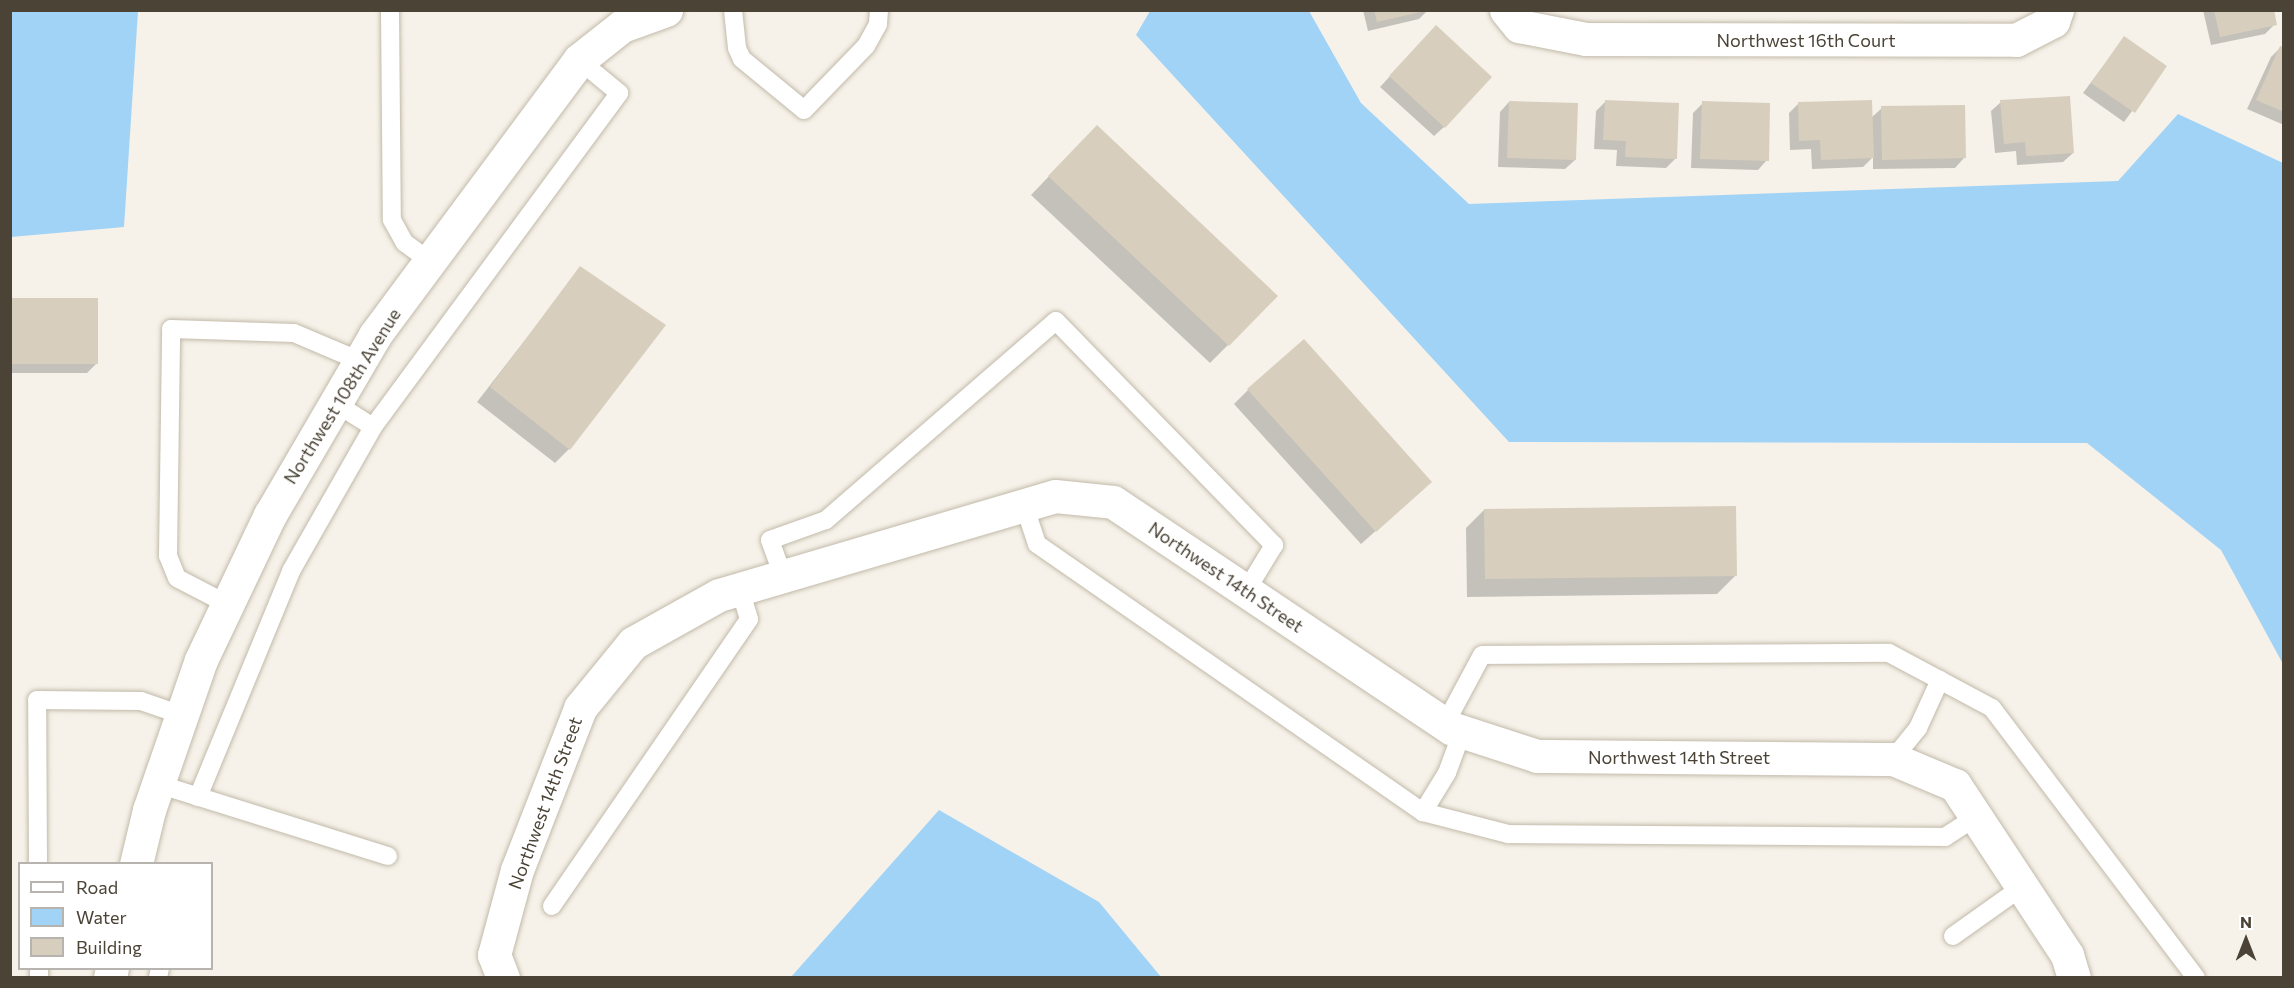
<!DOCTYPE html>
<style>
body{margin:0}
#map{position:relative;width:2294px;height:988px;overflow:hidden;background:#f6f2e9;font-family:Commissioner,sans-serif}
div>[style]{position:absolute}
.water>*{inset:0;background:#a1d3f7}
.shadow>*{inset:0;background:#0003}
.building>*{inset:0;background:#d8cebd}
.roads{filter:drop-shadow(0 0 2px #c2baaa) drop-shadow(0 0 2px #c2baaa)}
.lane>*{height:18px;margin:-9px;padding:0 9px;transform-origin:9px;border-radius:9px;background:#fff}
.street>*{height:33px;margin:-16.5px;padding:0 16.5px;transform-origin:16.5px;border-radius:16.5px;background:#fff}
span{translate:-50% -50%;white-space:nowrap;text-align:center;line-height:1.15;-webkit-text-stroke:4.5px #fff;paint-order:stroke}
.street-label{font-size:18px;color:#4a4336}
.frame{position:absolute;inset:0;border:12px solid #4a4336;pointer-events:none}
.legend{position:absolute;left:18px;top:862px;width:195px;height:108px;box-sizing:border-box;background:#fff;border:2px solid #b7b4af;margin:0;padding:8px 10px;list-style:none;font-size:18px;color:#4a4336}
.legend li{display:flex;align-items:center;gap:12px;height:30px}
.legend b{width:30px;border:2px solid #b7b4af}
.north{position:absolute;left:2216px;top:910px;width:60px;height:60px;-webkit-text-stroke:4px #fff;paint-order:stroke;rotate:0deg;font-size:16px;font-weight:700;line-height:24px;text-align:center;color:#4a4336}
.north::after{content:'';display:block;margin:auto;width:21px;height:27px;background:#4a4336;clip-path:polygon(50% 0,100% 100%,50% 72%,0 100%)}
</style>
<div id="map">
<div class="water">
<div style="clip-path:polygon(11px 10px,138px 11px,124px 227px,11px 237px)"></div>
<div style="clip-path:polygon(1150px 11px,1309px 11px,1361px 103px,1469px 204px,2118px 181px,2178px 114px,2283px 163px,2283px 664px,2221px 550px,2087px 443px,1509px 442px,1136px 35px)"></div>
<div style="clip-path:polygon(939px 810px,1099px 902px,1161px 977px,791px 977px)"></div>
</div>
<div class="shadow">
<div style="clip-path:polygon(1363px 10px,1428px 10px,1419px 19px,1368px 31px)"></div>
<div style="clip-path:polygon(2203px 10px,2272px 10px,2275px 24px,2265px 34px,2211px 45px)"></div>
<div style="clip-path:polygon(1427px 36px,1444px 127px,1434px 136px,1380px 87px)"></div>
<div style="clip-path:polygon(2124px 38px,2165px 66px,2124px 122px,2083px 93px)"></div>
<div style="clip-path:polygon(2281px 47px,2284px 49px,2284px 125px,2247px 109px,2271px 57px)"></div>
<div style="clip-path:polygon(1509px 102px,1575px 160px,1565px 169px,1498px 167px,1500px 112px)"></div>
<div style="clip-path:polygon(1605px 102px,1676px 158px,1666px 168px,1616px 166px,1617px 150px,1594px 149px,1596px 111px)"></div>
<div style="clip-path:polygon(2001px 102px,2073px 153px,2063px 162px,2017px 165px,2016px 151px,1995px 153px,1991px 111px)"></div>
<div style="clip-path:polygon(1703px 103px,1767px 160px,1758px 170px,1691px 168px,1693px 113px)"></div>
<div style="clip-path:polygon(1798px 104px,1871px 118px,1882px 108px,1964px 158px,1955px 168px,1873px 169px,1873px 157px,1863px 167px,1812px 169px,1811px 149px,1790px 150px,1789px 113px)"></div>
<div style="clip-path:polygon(1079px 145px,1228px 345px,1210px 363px,1031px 195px)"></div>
<div style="clip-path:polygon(581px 268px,569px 449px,555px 463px,477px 402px)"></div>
<div style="clip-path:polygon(10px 299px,96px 364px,87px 373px,10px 373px)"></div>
<div style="clip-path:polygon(1248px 390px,1416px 495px,1361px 544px,1234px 404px)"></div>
<div style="clip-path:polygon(1484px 510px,1735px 576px,1717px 594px,1467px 597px,1466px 528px)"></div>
</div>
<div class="building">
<div style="clip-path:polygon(1374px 10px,1424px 10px,1425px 11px,1377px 22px)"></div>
<div style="clip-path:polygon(2214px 10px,2274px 10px,2277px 25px,2220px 37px)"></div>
<div style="clip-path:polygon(1436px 25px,1492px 77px,1445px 128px,1389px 76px)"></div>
<div style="clip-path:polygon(2124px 36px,2167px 66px,2135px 113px,2091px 83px)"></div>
<div style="clip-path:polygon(2280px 46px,2284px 47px,2284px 112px,2256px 100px)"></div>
<div style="clip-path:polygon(2070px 96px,2074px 153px,2026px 156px,2025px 142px,2004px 144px,2000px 100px)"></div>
<div style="clip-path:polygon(1605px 100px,1679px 103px,1677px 159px,1625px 157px,1626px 141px,1603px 140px)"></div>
<div style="clip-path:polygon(1872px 100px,1874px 158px,1821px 160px,1820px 140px,1799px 141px,1798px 102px)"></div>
<div style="clip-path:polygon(1509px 101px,1578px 103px,1576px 160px,1507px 158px)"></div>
<div style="clip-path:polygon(1702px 101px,1770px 103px,1769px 161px,1700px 159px)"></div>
<div style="clip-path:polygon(1965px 105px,1966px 158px,1882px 160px,1881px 106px)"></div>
<div style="clip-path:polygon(1097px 125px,1278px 296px,1229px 346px,1048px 176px)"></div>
<div style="clip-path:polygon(580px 266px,666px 325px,570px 450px,490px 387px)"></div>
<div style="clip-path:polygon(10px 298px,98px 298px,98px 364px,10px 364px)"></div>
<div style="clip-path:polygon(1304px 339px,1432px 482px,1376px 532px,1247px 389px)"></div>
<div style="clip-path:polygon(1736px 506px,1737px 576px,1485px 579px,1484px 509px)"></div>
</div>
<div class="roads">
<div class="lane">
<div style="left:390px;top:10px;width:210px;rotate:89.5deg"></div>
<div style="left:392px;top:220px;width:26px;rotate:61deg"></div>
<div style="left:405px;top:243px;width:31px;rotate:36deg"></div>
<div style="left:733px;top:10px;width:38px;rotate:84deg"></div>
<div style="left:737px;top:48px;width:12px;rotate:66deg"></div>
<div style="left:742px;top:59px;width:80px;rotate:39.4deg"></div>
<div style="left:804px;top:110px;width:89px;rotate:-45.9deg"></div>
<div style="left:866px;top:46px;width:25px;rotate:-61deg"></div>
<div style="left:878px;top:24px;width:14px;rotate:-86deg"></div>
<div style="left:373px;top:427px;width:415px;rotate:-53.6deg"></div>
<div style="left:619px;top:93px;width:52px;rotate:-140.5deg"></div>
<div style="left:1024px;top:505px;width:41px;rotate:71.6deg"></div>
<div style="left:1037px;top:544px;width:470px;rotate:34.8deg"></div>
<div style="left:1423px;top:812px;width:88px;rotate:14.5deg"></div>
<div style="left:1508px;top:834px;width:437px;rotate:0.4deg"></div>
<div style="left:1945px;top:837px;width:38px;rotate:-33deg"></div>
<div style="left:783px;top:576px;width:38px;rotate:-110deg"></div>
<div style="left:770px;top:540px;width:59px;rotate:-19.7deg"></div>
<div style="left:826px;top:520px;width:304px;rotate:-40.9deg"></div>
<div style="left:1056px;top:321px;width:313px;rotate:45.8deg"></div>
<div style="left:1274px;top:545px;width:54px;rotate:121.3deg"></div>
<div style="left:227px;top:604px;width:56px;rotate:-152.5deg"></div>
<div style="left:177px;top:578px;width:24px;rotate:-112deg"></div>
<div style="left:168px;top:556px;width:227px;rotate:-89.2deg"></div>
<div style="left:171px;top:329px;width:123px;rotate:1.9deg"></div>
<div style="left:294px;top:333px;width:72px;rotate:23deg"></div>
<div style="left:1445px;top:724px;width:78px;rotate:-61.8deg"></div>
<div style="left:1482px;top:655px;width:407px;rotate:-0.3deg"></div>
<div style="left:1889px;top:653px;width:117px;rotate:28.1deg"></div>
<div style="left:1992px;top:708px;width:338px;rotate:52.9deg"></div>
<div style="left:1893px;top:759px;width:40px;rotate:-51deg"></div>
<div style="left:1918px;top:728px;width:53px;rotate:-65.4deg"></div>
<div style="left:158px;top:784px;width:241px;rotate:17.4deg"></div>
<div style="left:198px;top:797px;width:244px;rotate:-67.6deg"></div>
<div style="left:291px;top:571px;width:166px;rotate:-60.3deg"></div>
<div style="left:373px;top:427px;width:45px;rotate:-147.7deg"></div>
<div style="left:1423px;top:812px;width:46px;rotate:-58.4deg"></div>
<div style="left:1447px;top:773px;width:44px;rotate:-69.9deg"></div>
<div style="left:38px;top:864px;width:164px;rotate:-90.3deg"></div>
<div style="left:37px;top:700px;width:104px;rotate:0.6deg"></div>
<div style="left:141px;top:701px;width:43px;rotate:18.9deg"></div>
<div style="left:552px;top:906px;width:348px;rotate:-55.5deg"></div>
<div style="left:749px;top:619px;width:31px;rotate:-107deg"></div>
<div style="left:1953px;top:936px;width:85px;rotate:-35.4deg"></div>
<div style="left:39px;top:968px;width:10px;rotate:90deg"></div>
<div style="left:158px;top:978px;width:10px;rotate:-79deg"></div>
</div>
<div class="street">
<div style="left:1506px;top:10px;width:21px;rotate:51deg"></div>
<div style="left:1519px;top:26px;width:68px;rotate:11deg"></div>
<div style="left:1586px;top:39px;width:430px;rotate:0.1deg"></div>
<div style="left:2016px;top:40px;width:42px;rotate:-27.2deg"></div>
<div style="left:2053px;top:21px;width:12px;rotate:-70deg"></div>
<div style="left:136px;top:864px;width:56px;rotate:-76.5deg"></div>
<div style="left:149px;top:810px;width:159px;rotate:-70.9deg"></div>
<div style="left:201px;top:660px;width:161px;rotate:-64.6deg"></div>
<div style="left:270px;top:515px;width:208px;rotate:-59.7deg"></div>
<div style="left:375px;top:335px;width:342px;rotate:-53.4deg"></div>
<div style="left:579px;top:60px;width:55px;rotate:-38.3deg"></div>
<div style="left:622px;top:26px;width:47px;rotate:-20deg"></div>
<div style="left:110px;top:978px;width:10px;rotate:-79deg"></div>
<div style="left:503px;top:978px;width:25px;rotate:-111deg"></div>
<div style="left:494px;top:955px;width:88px;rotate:-74.9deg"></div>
<div style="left:517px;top:870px;width:174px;rotate:-68.7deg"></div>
<div style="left:580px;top:708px;width:84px;rotate:-50.8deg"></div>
<div style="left:633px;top:643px;width:98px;rotate:-29.2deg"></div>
<div style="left:719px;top:595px;width:350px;rotate:-16.4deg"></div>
<div style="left:1055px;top:496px;width:58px;rotate:5.9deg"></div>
<div style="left:1113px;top:502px;width:407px;rotate:33.8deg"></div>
<div style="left:1451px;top:728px;width:90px;rotate:18deg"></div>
<div style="left:1537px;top:756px;width:356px;rotate:0.5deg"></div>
<div style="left:1893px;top:759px;width:67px;rotate:22.8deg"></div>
<div style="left:1955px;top:785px;width:204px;rotate:56.6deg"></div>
<div style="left:2067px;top:955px;width:24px;rotate:73deg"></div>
</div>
</div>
<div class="street-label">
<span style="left:1806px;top:40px">Northwest 16th Court</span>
<span style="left:342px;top:396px;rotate:-58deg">Northwest 108th Avenue</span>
<span style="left:1226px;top:577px;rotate:34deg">Northwest 14th Street</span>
<span style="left:1679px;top:757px">Northwest 14th Street</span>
<span style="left:545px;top:803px;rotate:-70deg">Northwest 14th Street</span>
</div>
<div class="frame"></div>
<ul class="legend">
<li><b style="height:8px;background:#fff"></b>Road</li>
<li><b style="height:16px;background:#a1d3f7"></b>Water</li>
<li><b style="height:16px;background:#d8cebd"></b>Building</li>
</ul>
<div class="north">N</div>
</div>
